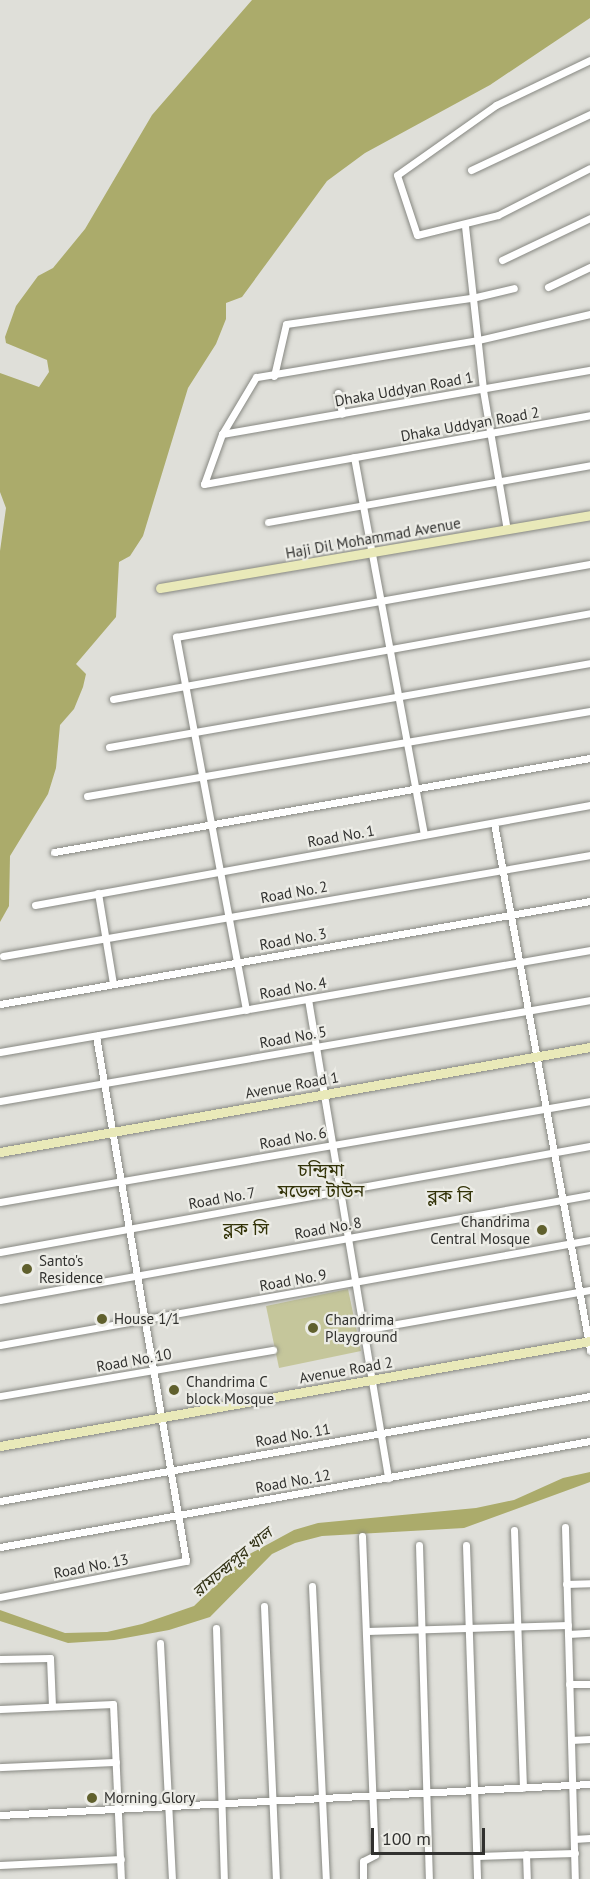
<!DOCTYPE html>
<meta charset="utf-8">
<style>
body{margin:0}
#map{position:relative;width:590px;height:1879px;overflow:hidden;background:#dfdfd9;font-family:"PT Sans","Noto Sans Bengali",sans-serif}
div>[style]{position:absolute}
.green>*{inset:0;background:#c5c69b}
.water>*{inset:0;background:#abab6b}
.roads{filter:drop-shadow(0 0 2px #878882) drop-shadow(0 0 2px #878882)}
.street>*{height:7px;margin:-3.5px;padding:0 3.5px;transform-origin:3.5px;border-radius:3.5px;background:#fff}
.secondary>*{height:9px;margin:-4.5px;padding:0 4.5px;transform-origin:4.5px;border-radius:4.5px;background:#e9e9b9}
.dots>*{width:16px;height:16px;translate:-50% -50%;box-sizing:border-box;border:3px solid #ecece6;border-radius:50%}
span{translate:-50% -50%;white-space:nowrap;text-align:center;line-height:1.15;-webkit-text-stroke:4.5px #ecece6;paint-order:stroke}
.street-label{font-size:15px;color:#31312f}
.poi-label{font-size:15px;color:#31312f}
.right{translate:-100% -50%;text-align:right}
.left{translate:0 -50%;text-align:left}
.water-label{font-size:16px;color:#303013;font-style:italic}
.quarter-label{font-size:18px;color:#323207}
.scale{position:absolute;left:371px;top:1828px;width:114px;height:27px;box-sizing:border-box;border:3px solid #31312f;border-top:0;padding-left:8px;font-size:18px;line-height:21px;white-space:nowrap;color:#31312f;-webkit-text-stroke:4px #ecece6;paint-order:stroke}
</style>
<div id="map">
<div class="green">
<div style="clip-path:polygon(348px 1289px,361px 1351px,279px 1368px,266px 1306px)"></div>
</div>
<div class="water">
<div style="clip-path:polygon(252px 0,590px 0,590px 18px,490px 85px,365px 153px,327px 181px,242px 297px,226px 303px,226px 319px,216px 344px,188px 388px,143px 536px,130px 556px,119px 562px,116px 617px,76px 664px,86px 674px,83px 687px,74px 709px,60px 725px,56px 768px,48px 794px,10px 856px,9px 906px,0 922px,0 551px,6px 508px,0 492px,0 373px,39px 387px,49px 372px,47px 360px,6px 343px,5px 337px,16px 306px,38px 276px,53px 268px,85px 229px,152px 115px)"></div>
<div style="clip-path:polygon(590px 1472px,590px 1482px,464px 1528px,322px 1536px,295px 1543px,272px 1554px,210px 1617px,169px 1630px,114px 1640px,68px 1643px,0 1621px,0 1610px,65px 1633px,107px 1632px,142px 1624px,194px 1606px,246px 1556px,294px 1530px,318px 1523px,476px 1508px,514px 1500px,563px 1478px)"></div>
</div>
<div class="roads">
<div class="street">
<div style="left:590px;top:60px;width:104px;rotate:154.4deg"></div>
<div style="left:496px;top:105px;width:121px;rotate:144.7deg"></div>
<div style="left:397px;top:175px;width:63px;rotate:71.6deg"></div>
<div style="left:417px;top:235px;width:83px;rotate:-13.9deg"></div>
<div style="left:498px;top:215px;width:103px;rotate:-27.1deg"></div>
<div style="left:471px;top:170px;width:132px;rotate:-25.2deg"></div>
<div style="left:465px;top:226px;width:165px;rotate:83.7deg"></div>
<div style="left:483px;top:390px;width:142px;rotate:80.3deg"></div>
<div style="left:502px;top:260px;width:98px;rotate:-25.5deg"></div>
<div style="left:548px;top:287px;width:47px;rotate:-25.5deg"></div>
<div style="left:590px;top:314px;width:115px;rotate:166.9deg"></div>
<div style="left:478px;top:340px;width:225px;rotate:170.5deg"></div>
<div style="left:256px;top:377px;width:66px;rotate:120.8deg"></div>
<div style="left:222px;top:434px;width:53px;rotate:109.8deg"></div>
<div style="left:204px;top:484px;width:392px;rotate:-10.1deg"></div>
<div style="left:274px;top:376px;width:53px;rotate:-77deg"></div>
<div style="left:286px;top:324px;width:188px;rotate:-8deg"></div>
<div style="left:472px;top:298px;width:43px;rotate:-13.4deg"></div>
<div style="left:338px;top:393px;width:21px;rotate:79deg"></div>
<div style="left:222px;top:434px;width:374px;rotate:-9.9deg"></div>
<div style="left:354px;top:457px;width:384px;rotate:79.5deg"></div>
<div style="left:268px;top:522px;width:327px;rotate:-10deg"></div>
<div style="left:113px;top:699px;width:485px;rotate:-10.2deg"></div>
<div style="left:109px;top:747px;width:488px;rotate:-9.9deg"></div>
<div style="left:87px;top:796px;width:510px;rotate:-9.59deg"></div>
<div style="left:494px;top:823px;width:536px;rotate:79.68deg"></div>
<div style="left:54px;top:852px;width:544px;rotate:-9.95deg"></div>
<div style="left:98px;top:893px;width:92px;rotate:80.6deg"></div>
<div style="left:35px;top:905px;width:564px;rotate:-10.21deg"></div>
<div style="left:3px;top:956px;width:596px;rotate:-9.76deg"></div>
<div style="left:308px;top:999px;width:486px;rotate:80.5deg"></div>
<div style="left:0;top:1004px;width:599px;rotate:-9.9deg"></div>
<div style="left:246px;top:1010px;width:380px;rotate:-100.6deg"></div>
<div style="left:176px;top:637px;width:420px;rotate:-10deg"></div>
<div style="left:0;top:1052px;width:599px;rotate:-9.81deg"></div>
<div style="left:0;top:1101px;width:599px;rotate:-9.71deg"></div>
<div style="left:0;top:1202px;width:599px;rotate:-9.71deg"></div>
<div style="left:0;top:1252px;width:599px;rotate:-10.19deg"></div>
<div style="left:0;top:1300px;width:599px;rotate:-10.09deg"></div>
<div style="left:363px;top:1330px;width:230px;rotate:-10deg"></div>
<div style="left:0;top:1345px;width:599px;rotate:-10.09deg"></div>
<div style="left:0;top:1396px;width:277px;rotate:-9.6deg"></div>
<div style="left:0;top:1501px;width:599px;rotate:-10.09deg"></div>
<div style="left:565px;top:1527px;width:352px;rotate:88.4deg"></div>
<div style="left:514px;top:1530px;width:258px;rotate:88deg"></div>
<div style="left:362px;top:1536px;width:319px;rotate:87.7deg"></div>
<div style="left:375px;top:1855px;width:13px;rotate:153deg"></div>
<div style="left:363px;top:1861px;width:18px;rotate:90deg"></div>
<div style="left:419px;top:1545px;width:334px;rotate:88.3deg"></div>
<div style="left:466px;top:1545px;width:334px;rotate:88.1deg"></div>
<div style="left:0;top:1547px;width:599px;rotate:-10.19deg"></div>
<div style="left:566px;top:1584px;width:24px;rotate:-2deg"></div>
<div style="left:312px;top:1586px;width:293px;rotate:87.3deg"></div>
<div style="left:0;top:1597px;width:189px;rotate:-11deg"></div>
<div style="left:186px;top:1561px;width:533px;rotate:-99.73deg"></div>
<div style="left:264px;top:1606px;width:273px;rotate:87.5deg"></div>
<div style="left:216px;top:1628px;width:251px;rotate:88.2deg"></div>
<div style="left:367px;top:1631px;width:201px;rotate:-1.7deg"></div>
<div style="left:568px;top:1634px;width:22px;rotate:-3deg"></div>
<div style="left:160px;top:1643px;width:236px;rotate:87.1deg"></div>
<div style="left:0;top:1659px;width:50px;rotate:-1.1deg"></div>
<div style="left:50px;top:1658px;width:48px;rotate:87.6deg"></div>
<div style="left:569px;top:1684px;width:21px"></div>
<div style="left:0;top:1709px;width:113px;rotate:-2.5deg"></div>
<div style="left:113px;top:1704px;width:175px;rotate:87.4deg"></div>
<div style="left:571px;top:1740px;width:19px;rotate:-3deg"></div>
<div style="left:0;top:1767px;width:116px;rotate:-2.5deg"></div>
<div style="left:0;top:1815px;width:591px;rotate:-3.01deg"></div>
<div style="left:574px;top:1839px;width:16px;rotate:-4deg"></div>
<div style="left:526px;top:1854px;width:25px;rotate:88deg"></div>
<div style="left:477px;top:1856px;width:98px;rotate:-1.8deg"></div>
<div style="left:0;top:1865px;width:121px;rotate:-2.8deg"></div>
</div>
<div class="secondary">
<div style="left:160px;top:588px;width:436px;rotate:-9.6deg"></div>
<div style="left:0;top:1152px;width:599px;rotate:-10.09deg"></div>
<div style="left:0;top:1446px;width:599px;rotate:-10.09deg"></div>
</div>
</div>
<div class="dots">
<div style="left:542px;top:1230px;background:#60602d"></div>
<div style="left:27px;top:1269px;background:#60602d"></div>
<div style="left:102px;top:1319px;background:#60602d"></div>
<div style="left:313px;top:1328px;background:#60602d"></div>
<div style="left:174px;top:1390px;background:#60602d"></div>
<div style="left:92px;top:1798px;background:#60602d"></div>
</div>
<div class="street-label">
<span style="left:404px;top:389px;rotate:-10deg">Dhaka Uddyan Road 1</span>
<span style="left:470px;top:424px;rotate:-10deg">Dhaka Uddyan Road 2</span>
<span style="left:373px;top:538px;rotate:-10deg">Haji Dil Mohammad Avenue</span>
<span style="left:341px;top:836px;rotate:-10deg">Road No. 1</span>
<span style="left:294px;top:892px;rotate:-10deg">Road No. 2</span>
<span style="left:293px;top:939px;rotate:-10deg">Road No. 3</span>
<span style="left:293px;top:988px;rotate:-10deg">Road No. 4</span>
<span style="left:293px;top:1037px;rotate:-10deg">Road No. 5</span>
<span style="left:292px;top:1085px;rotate:-10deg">Avenue Road 1</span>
<span style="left:293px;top:1138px;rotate:-10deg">Road No. 6</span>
<span style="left:222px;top:1198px;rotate:-10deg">Road No. 7</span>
<span style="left:328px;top:1228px;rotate:-10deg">Road No. 8</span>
<span style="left:293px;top:1280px;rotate:-10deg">Road No. 9</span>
<span style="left:134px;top:1360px;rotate:-10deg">Road No. 10</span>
<span style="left:346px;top:1370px;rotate:-10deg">Avenue Road 2</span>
<span style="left:293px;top:1435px;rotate:-10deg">Road No. 11</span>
<span style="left:293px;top:1481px;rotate:-10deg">Road No. 12</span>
<span style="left:91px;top:1566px;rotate:-11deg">Road No. 13</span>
</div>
<div class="poi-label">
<span class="right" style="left:530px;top:1230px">Chandrima<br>Central Mosque</span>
<span class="left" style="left:39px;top:1269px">Santo's<br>Residence</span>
<span class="left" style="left:114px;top:1319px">House 1/1</span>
<span class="left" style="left:325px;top:1328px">Chandrima<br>Playground</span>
<span class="left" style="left:186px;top:1390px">Chandrima C<br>block Mosque</span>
<span class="left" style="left:104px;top:1798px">Morning Glory</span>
</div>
<div class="water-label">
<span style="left:232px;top:1562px;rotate:-40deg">রামচন্দ্রপুর খাল</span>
</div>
<div class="quarter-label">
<span style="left:321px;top:1181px">চন্দ্রিমা<br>মডেল টাউন</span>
<span style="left:450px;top:1196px">ব্লক বি</span>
<span style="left:246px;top:1229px">ব্লক সি</span>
</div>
<div class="scale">100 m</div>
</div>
